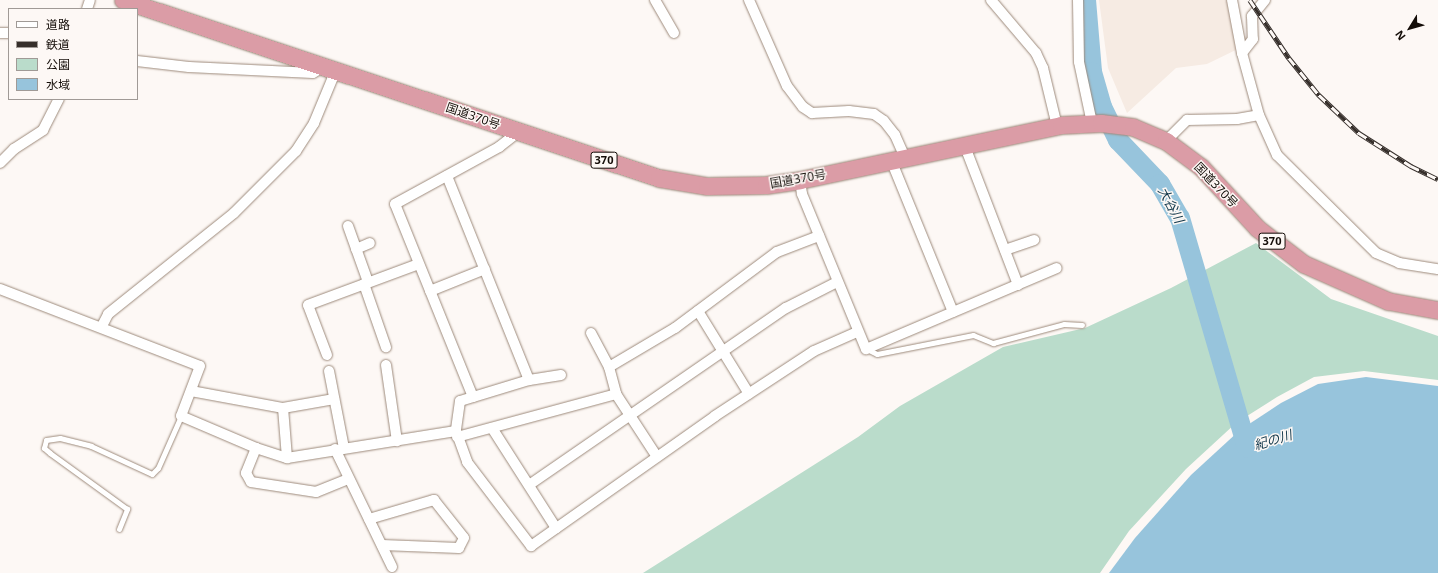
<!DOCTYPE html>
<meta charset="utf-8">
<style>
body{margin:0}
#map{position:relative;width:1438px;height:573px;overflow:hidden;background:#fdf8f5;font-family:"Noto Sans","Noto Sans JP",sans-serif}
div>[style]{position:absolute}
.built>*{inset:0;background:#f6ebe3}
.green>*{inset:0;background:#badccb}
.water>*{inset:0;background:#97c4dc}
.river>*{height:20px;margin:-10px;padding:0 10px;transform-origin:10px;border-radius:10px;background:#97c4dc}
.roads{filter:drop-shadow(0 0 1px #9d8a7b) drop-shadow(0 0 1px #9d8a7b)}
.service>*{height:5px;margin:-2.5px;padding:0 2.5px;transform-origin:2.5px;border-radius:2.5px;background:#fff}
.minor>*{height:10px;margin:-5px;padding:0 5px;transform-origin:5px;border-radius:5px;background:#fff}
.trunk>*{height:17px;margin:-8.5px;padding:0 8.5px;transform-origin:8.5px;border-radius:8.5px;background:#db9ca6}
.rail>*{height:4.5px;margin-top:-2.25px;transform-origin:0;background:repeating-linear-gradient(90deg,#fdf8f5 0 9px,#362f2b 0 18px);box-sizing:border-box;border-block:1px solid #362f2b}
span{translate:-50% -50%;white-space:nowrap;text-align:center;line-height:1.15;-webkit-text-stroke:3px #fdf8f5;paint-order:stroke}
.shield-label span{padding:1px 3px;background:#fdf8f5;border:1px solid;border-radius:3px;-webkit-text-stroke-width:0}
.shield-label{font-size:11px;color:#140d08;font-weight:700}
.street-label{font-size:12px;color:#140d08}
.water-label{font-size:13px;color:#13394c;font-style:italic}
.legend{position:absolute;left:8px;top:8px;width:130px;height:92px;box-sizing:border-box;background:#fdf8f5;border:1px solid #a09a96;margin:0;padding:5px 7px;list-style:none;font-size:12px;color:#140d08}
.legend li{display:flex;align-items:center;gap:8px;height:20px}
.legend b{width:20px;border:1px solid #a09a96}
.north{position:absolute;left:1390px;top:8px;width:40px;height:40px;-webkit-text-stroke:3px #fdf8f5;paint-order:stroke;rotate:233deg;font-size:11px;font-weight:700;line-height:16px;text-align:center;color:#140d08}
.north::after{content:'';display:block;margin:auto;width:14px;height:18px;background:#140d08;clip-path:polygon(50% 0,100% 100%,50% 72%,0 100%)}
</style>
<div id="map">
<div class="built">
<div style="clip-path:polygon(1099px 0,1237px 0,1246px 45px,1207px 64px,1176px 68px,1127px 113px,1108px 68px)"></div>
</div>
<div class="green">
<div style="clip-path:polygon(1256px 243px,1331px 299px,1438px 336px,1438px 380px,1364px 371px,1314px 377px,1277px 397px,1236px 423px,1186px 469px,1129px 531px,1100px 573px,643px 573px,858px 437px,900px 406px,1003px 347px,1085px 328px,1171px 288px)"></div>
</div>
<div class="water">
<div style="clip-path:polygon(1366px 377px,1438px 386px,1438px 573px,1109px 573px,1135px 538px,1191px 475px,1240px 430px,1281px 403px,1318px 384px)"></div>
</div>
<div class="river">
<div style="left:1086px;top:0;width:72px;rotate:85.2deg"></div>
<div style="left:1092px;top:72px;width:36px;rotate:74deg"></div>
<div style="left:1102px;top:107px;width:37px;rotate:64deg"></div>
<div style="left:1118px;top:140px;width:61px;rotate:46.3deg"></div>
<div style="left:1160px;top:184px;width:39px;rotate:60deg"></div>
<div style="left:1180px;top:218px;width:239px;rotate:73.7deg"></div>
</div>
<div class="roads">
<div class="service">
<div style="left:867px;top:349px;width:11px;rotate:27deg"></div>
<div style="left:877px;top:354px;width:98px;rotate:-11.2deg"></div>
<div style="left:973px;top:335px;width:22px;rotate:22deg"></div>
<div style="left:993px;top:343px;width:73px;rotate:-15deg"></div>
<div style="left:1064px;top:324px;width:18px;rotate:3deg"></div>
<div style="left:119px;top:529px;width:22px;rotate:-68deg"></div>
<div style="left:127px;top:509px;width:95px;rotate:-144deg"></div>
<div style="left:50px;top:453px;width:8px;rotate:-140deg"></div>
<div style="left:44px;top:448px;width:8px;rotate:-76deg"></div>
<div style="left:46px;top:440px;width:14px;rotate:-8deg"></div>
<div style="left:60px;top:438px;width:32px;rotate:14deg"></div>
<div style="left:91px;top:446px;width:67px;rotate:24.7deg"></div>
<div style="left:152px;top:474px;width:8px;rotate:-45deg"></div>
<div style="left:158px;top:468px;width:57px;rotate:-66.1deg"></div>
</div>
<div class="minor">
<div style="left:655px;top:0;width:38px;rotate:60deg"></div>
<div style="left:749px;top:0;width:94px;rotate:66.2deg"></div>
<div style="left:787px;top:86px;width:26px;rotate:53deg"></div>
<div style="left:803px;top:107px;width:11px;rotate:34deg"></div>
<div style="left:812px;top:113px;width:37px;rotate:-3deg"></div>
<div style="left:849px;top:111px;width:25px;rotate:7deg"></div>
<div style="left:874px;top:114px;width:12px;rotate:35deg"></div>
<div style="left:884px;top:121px;width:18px;rotate:52deg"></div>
<div style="left:895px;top:135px;width:24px;rotate:66deg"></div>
<div style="left:991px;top:0;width:70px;rotate:49.7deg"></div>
<div style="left:1036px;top:53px;width:17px;rotate:65deg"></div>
<div style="left:1043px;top:68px;width:60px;rotate:76.4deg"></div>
<div style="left:1078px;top:0;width:62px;rotate:89.1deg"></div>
<div style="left:1079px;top:62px;width:62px;rotate:78deg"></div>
<div style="left:1232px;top:0;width:54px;rotate:79.3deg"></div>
<div style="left:1265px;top:0;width:21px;rotate:129deg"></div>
<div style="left:1252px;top:16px;width:23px;rotate:88deg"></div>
<div style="left:1253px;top:39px;width:18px;rotate:128deg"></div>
<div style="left:1242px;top:53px;width:64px;rotate:74.7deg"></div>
<div style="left:1259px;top:115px;width:44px;rotate:65.8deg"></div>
<div style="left:1277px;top:155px;width:139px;rotate:44.7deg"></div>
<div style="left:1376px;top:253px;width:25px;rotate:23deg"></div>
<div style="left:1399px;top:263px;width:39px;rotate:9deg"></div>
<div style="left:87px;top:9px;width:9px;rotate:-72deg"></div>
<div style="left:0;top:33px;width:9px"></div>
<div style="left:137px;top:61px;width:52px;rotate:6.6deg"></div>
<div style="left:189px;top:67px;width:124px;rotate:2.8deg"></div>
<div style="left:313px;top:73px;width:14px;rotate:-30deg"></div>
<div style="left:1166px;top:141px;width:30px;rotate:-45deg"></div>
<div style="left:1187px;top:120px;width:50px;rotate:-1.1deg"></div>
<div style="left:1237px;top:119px;width:22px;rotate:-10deg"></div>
<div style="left:964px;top:144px;width:151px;rotate:69deg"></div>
<div style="left:891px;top:160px;width:164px;rotate:67.8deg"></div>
<div style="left:0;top:163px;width:20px;rotate:-45deg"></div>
<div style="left:14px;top:149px;width:35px;rotate:-33deg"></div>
<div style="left:43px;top:130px;width:35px;rotate:-63deg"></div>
<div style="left:447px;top:176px;width:220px;rotate:68.1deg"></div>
<div style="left:800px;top:180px;width:14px;rotate:82deg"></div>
<div style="left:802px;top:194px;width:168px;rotate:67.6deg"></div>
<div style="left:866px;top:349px;width:207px;rotate:-23deg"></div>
<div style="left:348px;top:226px;width:59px;rotate:70.3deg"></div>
<div style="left:356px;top:249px;width:15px;rotate:-23deg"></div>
<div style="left:1005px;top:250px;width:31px;rotate:-19deg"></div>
<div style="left:364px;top:284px;width:67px;rotate:70.8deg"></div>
<div style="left:0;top:289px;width:214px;rotate:21.1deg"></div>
<div style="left:200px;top:366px;width:53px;rotate:110.8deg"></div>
<div style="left:181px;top:416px;width:82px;rotate:23.1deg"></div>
<div style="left:256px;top:448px;width:33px;rotate:18deg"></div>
<div style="left:287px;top:458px;width:171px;rotate:-9.1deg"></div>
<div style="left:430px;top:291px;width:59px;rotate:-21.8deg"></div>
<div style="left:698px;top:311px;width:97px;rotate:58.4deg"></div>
<div style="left:102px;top:326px;width:13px;rotate:-63deg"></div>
<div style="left:108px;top:314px;width:161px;rotate:-38.7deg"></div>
<div style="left:234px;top:213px;width:88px;rotate:-45deg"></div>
<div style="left:296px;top:151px;width:33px;rotate:-57deg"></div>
<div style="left:314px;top:123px;width:57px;rotate:-67.5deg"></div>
<div style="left:591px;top:333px;width:38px;rotate:62deg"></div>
<div style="left:609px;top:367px;width:28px;rotate:75deg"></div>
<div style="left:616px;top:394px;width:75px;rotate:56.9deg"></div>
<div style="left:327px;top:355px;width:53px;rotate:-110.8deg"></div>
<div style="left:308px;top:305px;width:118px;rotate:-20.3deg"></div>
<div style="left:386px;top:365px;width:77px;rotate:81.8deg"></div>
<div style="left:609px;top:367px;width:77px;rotate:-30.6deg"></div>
<div style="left:675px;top:328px;width:127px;rotate:-36.7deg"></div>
<div style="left:777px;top:252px;width:45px;rotate:-20.9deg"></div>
<div style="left:329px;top:371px;width:78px;rotate:79deg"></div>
<div style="left:561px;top:375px;width:32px;rotate:171deg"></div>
<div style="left:529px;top:380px;width:72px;rotate:163.1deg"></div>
<div style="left:460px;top:401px;width:30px;rotate:98deg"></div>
<div style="left:456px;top:431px;width:33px;rotate:70deg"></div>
<div style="left:467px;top:462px;width:106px;rotate:52.7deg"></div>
<div style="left:531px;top:546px;width:225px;rotate:-35.2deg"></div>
<div style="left:715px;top:416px;width:118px;rotate:-33.3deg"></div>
<div style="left:814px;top:351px;width:47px;rotate:-23.8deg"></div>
<div style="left:191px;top:391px;width:94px;rotate:10.5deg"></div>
<div style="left:283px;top:408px;width:52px;rotate:-10deg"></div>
<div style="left:473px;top:397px;width:208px;rotate:-112deg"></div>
<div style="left:395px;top:204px;width:119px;rotate:-28.7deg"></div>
<div style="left:499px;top:147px;width:24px;rotate:-38deg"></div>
<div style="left:283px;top:408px;width:50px;rotate:85.4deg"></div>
<div style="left:492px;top:428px;width:119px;rotate:57.4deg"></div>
<div style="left:457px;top:437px;width:165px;rotate:-15.1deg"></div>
<div style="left:256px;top:448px;width:27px;rotate:112deg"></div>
<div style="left:246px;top:473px;width:10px;rotate:61deg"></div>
<div style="left:251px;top:482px;width:66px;rotate:8.7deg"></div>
<div style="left:316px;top:492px;width:35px;rotate:-22deg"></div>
<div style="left:335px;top:449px;width:131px;rotate:64.2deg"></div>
<div style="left:529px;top:485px;width:312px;rotate:-34.6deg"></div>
<div style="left:786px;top:308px;width:57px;rotate:-27deg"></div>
<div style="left:369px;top:519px;width:68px;rotate:-16.3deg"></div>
<div style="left:434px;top:500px;width:48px;rotate:51.7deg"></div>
<div style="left:464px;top:538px;width:11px;rotate:117deg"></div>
<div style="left:459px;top:548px;width:77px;rotate:-177.8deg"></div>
</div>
<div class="trunk">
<div style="left:123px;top:0;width:565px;rotate:18.37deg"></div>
<div style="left:659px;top:178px;width:49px;rotate:9.5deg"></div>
<div style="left:707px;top:186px;width:59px;rotate:-1deg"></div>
<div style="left:766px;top:185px;width:34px;rotate:-8deg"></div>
<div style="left:800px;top:180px;width:267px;rotate:-11.9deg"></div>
<div style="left:1061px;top:125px;width:40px;rotate:-2.9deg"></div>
<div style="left:1101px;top:123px;width:32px;rotate:7deg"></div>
<div style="left:1133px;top:127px;width:36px;rotate:23deg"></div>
<div style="left:1166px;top:141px;width:44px;rotate:36.6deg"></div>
<div style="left:1201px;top:167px;width:83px;rotate:47.4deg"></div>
<div style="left:1257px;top:228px;width:59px;rotate:37.5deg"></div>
<div style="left:1304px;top:264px;width:92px;rotate:23.8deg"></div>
<div style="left:1388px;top:301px;width:51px;rotate:10.2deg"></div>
</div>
</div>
<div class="rail">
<div style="left:1250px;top:0;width:70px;rotate:56.1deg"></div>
<div style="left:1289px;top:58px;width:48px;rotate:51deg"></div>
<div style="left:1319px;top:95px;width:55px;rotate:43.5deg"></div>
<div style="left:1359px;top:133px;width:62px;rotate:32.4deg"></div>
<div style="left:1411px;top:166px;width:30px;rotate:26deg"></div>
</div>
<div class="shield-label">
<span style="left:604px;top:160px">370</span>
<span style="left:1272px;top:241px">370</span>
</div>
<div class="street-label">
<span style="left:473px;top:116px;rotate:19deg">国道370号</span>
<span style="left:798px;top:179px;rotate:-10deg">国道370号</span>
<span style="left:1216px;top:185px;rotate:46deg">国道370号</span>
</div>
<div class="water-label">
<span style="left:1171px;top:205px;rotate:62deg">大谷川</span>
<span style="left:1273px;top:440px;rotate:-17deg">紀の川</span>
</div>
<ul class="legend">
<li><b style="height:5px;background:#fff"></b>道路</li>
<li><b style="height:5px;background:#362f2b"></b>鉄道</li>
<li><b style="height:11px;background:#badccb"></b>公園</li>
<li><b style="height:11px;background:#97c4dc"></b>水域</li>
</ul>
<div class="north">N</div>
</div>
